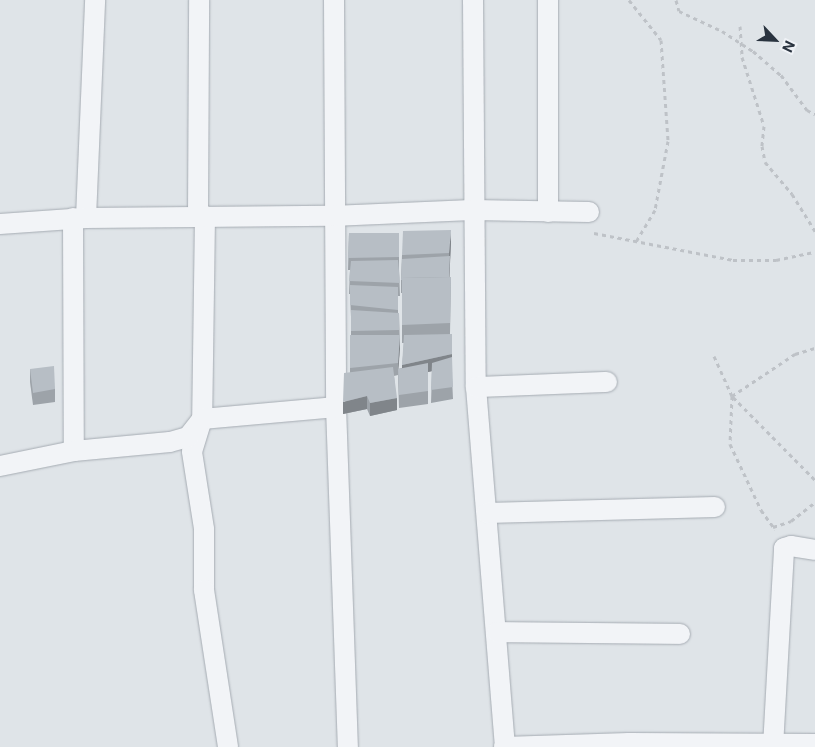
<!DOCTYPE html>
<style>
body{margin:0}
#map{position:relative;width:815px;height:747px;overflow:hidden;background:#dfe4e8;font-family:Inter,sans-serif}
div>[style]{position:absolute}
.path>*{height:3px;margin-top:-1.5px;transform-origin:0;background:repeating-linear-gradient(90deg,#bec2c7 0 4px,transparent 0 8px)}
.roads{filter:drop-shadow(0 0 1px #a5abb2) drop-shadow(0 0 1px #a5abb2)}
.street>*{height:20px;margin:-10px;padding:0 10px;transform-origin:10px;border-radius:10px;background:#f2f4f7}
.wall>*{inset:0;background:#9da3a9}
.shaded-wall>*{inset:0;background:#80858a}
.building>*{inset:0;background:#b7bec5}
span{translate:-50% -50%;white-space:nowrap;text-align:center;line-height:1.15;-webkit-text-stroke:4px #eff2f6;paint-order:stroke}
.north{position:absolute;left:750px;top:15px;width:50px;height:50px;-webkit-text-stroke:4px #eff2f6;paint-order:stroke;rotate:115deg;font-size:14px;font-weight:700;line-height:20px;text-align:center;color:#29333f}
.north::after{content:'';display:block;margin:auto;width:18px;height:22px;background:#29333f;clip-path:polygon(50% 0,100% 100%,50% 72%,0 100%)}
</style>
<div id="map">
<div class="path">
<div style="left:629px;top:0;width:51px;rotate:51.3deg"></div>
<div style="left:661px;top:40px;width:101px;rotate:86deg"></div>
<div style="left:668px;top:141px;width:70px;rotate:100.7deg"></div>
<div style="left:655px;top:210px;width:37px;rotate:121deg"></div>
<div style="left:676px;top:0;width:11px;rotate:75deg"></div>
<div style="left:679px;top:11px;width:47px;rotate:24.9deg"></div>
<div style="left:722px;top:31px;width:37px;rotate:33deg"></div>
<div style="left:753px;top:51px;width:37px;rotate:41deg"></div>
<div style="left:781px;top:75px;width:44px;rotate:53.4deg"></div>
<div style="left:807px;top:110px;width:9px;rotate:27deg"></div>
<div style="left:740px;top:26px;width:31px;rotate:86deg"></div>
<div style="left:742px;top:57px;width:72px;rotate:72.3deg"></div>
<div style="left:764px;top:126px;width:20px;rotate:96deg"></div>
<div style="left:762px;top:146px;width:16px;rotate:79deg"></div>
<div style="left:765px;top:162px;width:42px;rotate:49.8deg"></div>
<div style="left:792px;top:194px;width:44px;rotate:58.1deg"></div>
<div style="left:594px;top:233px;width:142px;rotate:11deg"></div>
<div style="left:733px;top:260px;width:43px"></div>
<div style="left:776px;top:260px;width:40px;rotate:-12deg"></div>
<div style="left:714px;top:356px;width:44px;rotate:65.8deg"></div>
<div style="left:732px;top:396px;width:76px;rotate:-33.7deg"></div>
<div style="left:795px;top:354px;width:21px;rotate:-17deg"></div>
<div style="left:732px;top:396px;width:48px;rotate:92.4deg"></div>
<div style="left:730px;top:444px;width:73px;rotate:64.8deg"></div>
<div style="left:761px;top:510px;width:24px;rotate:54deg"></div>
<div style="left:733px;top:397px;width:117px;rotate:45.3deg"></div>
<div style="left:773px;top:527px;width:19px;rotate:-18deg"></div>
<div style="left:791px;top:521px;width:31px;rotate:-38deg"></div>
</div>
<div class="roads">
<div class="street">
<div style="left:334px;top:0;width:407px;rotate:89.7deg"></div>
<div style="left:336px;top:407px;width:340px;rotate:88deg"></div>
<div style="left:473px;top:0;width:387px;rotate:89.6deg"></div>
<div style="left:476px;top:387px;width:361px;rotate:85.4deg"></div>
<div style="left:548px;top:212px;width:212px;rotate:-90deg"></div>
<div style="left:198px;top:216px;width:216px;rotate:-89.7deg"></div>
<div style="left:205px;top:216px;width:203px;rotate:90.8deg"></div>
<div style="left:202px;top:419px;width:34px;rotate:107deg"></div>
<div style="left:192px;top:452px;width:78px;rotate:81.1deg"></div>
<div style="left:204px;top:529px;width:61px;rotate:90deg"></div>
<div style="left:204px;top:590px;width:159px;rotate:81.3deg"></div>
<div style="left:73px;top:218px;width:233px;rotate:89.8deg"></div>
<div style="left:86px;top:218px;width:218px;rotate:-87.6deg"></div>
<div style="left:0;top:224px;width:86px;rotate:-4deg"></div>
<div style="left:86px;top:218px;width:246px;rotate:-0.5deg"></div>
<div style="left:332px;top:216px;width:140px;rotate:-2.5deg"></div>
<div style="left:472px;top:210px;width:117px;rotate:1deg"></div>
<div style="left:476px;top:387px;width:131px;rotate:-2.2deg"></div>
<div style="left:0;top:466px;width:76px;rotate:-11.5deg"></div>
<div style="left:74px;top:451px;width:96px;rotate:-5.4deg"></div>
<div style="left:170px;top:442px;width:19px;rotate:-16deg"></div>
<div style="left:188px;top:437px;width:23px;rotate:-52deg"></div>
<div style="left:202px;top:419px;width:135px;rotate:-5.1deg"></div>
<div style="left:487px;top:513px;width:228px;rotate:-1.5deg"></div>
<div style="left:497px;top:632px;width:183px;rotate:0.6deg"></div>
<div style="left:504px;top:747px;width:125px;rotate:-1.8deg"></div>
<div style="left:629px;top:743px;width:186px;rotate:0.3deg"></div>
<div style="left:773px;top:747px;width:199px;rotate:-86.8deg"></div>
<div style="left:784px;top:548px;width:7px;rotate:-16deg"></div>
<div style="left:791px;top:546px;width:24px;rotate:9deg"></div>
</div>
</div>
<div class="wall">
<div style="clip-path:polygon(349px 233px,399px 233px,399px 269px,400px 296px,398px 296px,398px 313px,399px 313px,400px 348px,398px 369px,402px 368px,404px 343px,402px 343px,402px 293px,401px 293px,401px 280px,402px 255px,451px 243px,449px 277px,451px 277px,450px 334px,453px 399px,431px 403px,432px 371px,428px 372px,428px 404px,399px 408px,398px 375px,394px 376px,397px 410px,370px 416px,367px 409px,343px 414px,350px 373px,350px 335px,351px 335px,351px 317px,350px 294px,349px 294px,350px 270px,348px 270px)"></div>
<div style="clip-path:polygon(30px 369px,55px 389px,55px 402px,33px 405px,30px 382px)"></div>
</div>
<div class="shaded-wall">
<div style="clip-path:polygon(451px 230px,451px 243px,450px 264px,449px 291px,449px 253px)"></div>
<div style="clip-path:polygon(400px 335px,400px 348px,398px 375px,398px 363px)"></div>
<div style="clip-path:polygon(452px 354px,452px 367px,428px 372px,428px 404px,428px 372px,402px 377px,402px 365px)"></div>
<div style="clip-path:polygon(367px 396px,367px 409px,343px 414px,343px 402px)"></div>
<div style="clip-path:polygon(397px 398px,397px 410px,370px 416px,370px 403px)"></div>
</div>
<div class="building">
<div style="clip-path:polygon(451px 230px,449px 253px,402px 255px,403px 231px)"></div>
<div style="clip-path:polygon(349px 233px,399px 233px,399px 257px,348px 258px)"></div>
<div style="clip-path:polygon(450px 256px,449px 277px,402px 278px,402px 280px,401px 280px,402px 259px)"></div>
<div style="clip-path:polygon(398px 260px,400px 283px,349px 281px,351px 261px)"></div>
<div style="clip-path:polygon(451px 277px,450px 323px,402px 325px,402px 278px)"></div>
<div style="clip-path:polygon(350px 285px,398px 287px,398px 310px,350px 305px)"></div>
<div style="clip-path:polygon(351px 310px,399px 313px,399px 330px,351px 331px)"></div>
<div style="clip-path:polygon(452px 334px,452px 354px,402px 365px,404px 335px)"></div>
<div style="clip-path:polygon(350px 335px,400px 335px,398px 363px,350px 368px)"></div>
<div style="clip-path:polygon(452px 357px,453px 387px,431px 390px,432px 363px)"></div>
<div style="clip-path:polygon(428px 363px,428px 391px,399px 395px,398px 369px)"></div>
<div style="clip-path:polygon(54px 366px,55px 389px,33px 393px,30px 369px)"></div>
<div style="clip-path:polygon(393px 367px,397px 398px,370px 403px,367px 396px,343px 402px,344px 373px)"></div>
</div>
<div class="north">N</div>
</div>
